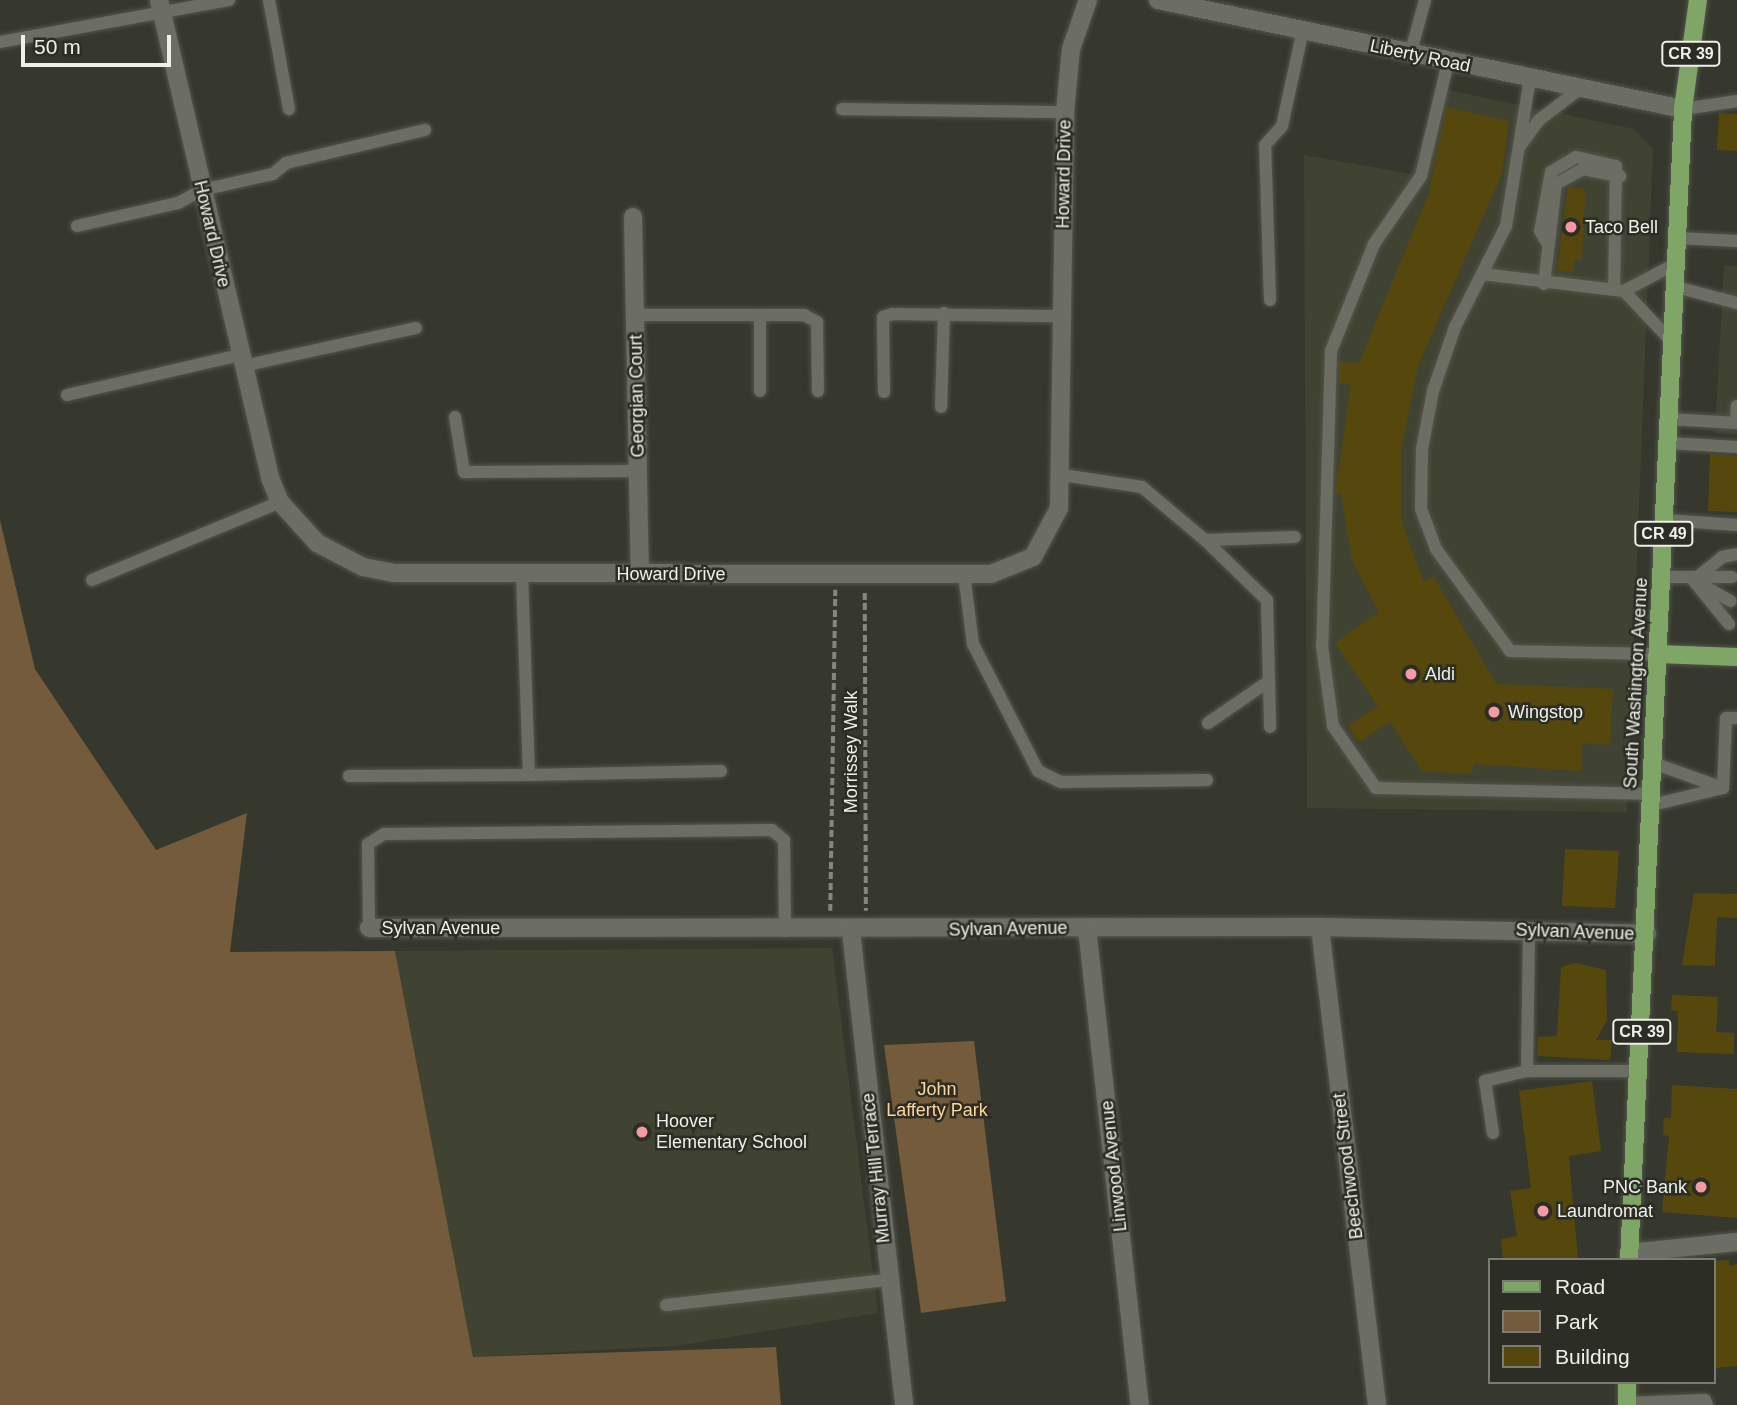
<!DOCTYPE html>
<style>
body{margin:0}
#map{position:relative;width:1737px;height:1405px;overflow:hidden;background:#36382e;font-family:Helvetica,sans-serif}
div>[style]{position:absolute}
.built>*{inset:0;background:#404332}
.green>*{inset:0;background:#735b3b}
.building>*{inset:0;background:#56480c}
.path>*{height:3.5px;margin-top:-1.75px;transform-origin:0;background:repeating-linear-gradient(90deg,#85867e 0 7px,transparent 0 10.5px)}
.roads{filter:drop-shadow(0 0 2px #54554d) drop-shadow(0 0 2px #54554d)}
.lane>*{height:12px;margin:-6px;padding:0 6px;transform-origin:6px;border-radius:6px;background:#6c6e63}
.street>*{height:18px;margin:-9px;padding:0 9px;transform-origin:9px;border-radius:9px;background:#6c6e63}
.secondary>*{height:18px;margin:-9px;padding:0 9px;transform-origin:9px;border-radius:9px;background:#6c6e63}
.primary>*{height:18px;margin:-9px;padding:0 9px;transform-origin:9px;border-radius:9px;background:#80a667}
.dots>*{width:19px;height:19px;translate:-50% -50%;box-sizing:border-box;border:4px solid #2c2d24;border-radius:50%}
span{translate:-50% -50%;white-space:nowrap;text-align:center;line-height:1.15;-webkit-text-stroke:5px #2c2d24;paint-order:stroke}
.shield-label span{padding:2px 5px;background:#2c2d24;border:2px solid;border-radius:5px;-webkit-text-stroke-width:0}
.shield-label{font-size:16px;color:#eff0ea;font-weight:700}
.street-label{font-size:18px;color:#eff0ea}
.poi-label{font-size:18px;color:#eff0ea}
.left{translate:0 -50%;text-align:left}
.right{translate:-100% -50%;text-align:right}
.park-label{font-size:18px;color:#fed49d}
.legend{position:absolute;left:1488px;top:1258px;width:228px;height:126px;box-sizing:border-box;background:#2c2d24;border:2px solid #7a7b73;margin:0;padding:9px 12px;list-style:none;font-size:21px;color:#eff0ea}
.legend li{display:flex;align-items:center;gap:14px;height:35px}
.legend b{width:35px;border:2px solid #7a7b73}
.scale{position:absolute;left:21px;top:35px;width:150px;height:32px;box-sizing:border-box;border:4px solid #eff0ea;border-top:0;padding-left:9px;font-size:21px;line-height:24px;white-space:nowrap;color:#eff0ea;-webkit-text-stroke:5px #2c2d24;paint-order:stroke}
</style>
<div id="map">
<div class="built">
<div style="clip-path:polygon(1438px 88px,1634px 129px,1653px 149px,1627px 812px,1307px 808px,1304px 155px,1411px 174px)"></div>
<div style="clip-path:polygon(1724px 265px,1737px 266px,1737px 435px,1715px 433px)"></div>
<div style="clip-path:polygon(832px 948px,878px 1313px,675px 1346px,473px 1357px,395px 951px)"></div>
</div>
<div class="green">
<div style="clip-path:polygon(0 520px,35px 669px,156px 850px,247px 813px,230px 952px,395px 951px,473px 1357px,776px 1347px,781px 1405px,0 1405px)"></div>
<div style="clip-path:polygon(974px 1041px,1006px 1301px,921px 1313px,884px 1045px)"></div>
</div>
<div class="building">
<div style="clip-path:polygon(1446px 107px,1509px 121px,1502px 173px,1418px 366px,1401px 450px,1401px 519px,1423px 581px,1434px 577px,1496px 684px,1613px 689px,1610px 745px,1582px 743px,1582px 771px,1474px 764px,1471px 774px,1422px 771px,1390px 721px,1359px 742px,1348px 726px,1378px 706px,1335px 643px,1379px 612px,1352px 560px,1341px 494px,1335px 493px,1351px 385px,1339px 383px,1339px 362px,1359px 363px,1429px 193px)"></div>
<div style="clip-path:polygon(1719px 113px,1737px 114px,1737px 151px,1717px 150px)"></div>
<div style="clip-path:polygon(1568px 187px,1583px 188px,1585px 196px,1582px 259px,1574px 259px,1574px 272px,1557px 271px)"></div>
<div style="clip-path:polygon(1710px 454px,1737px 456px,1737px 512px,1708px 511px)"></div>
<div style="clip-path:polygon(1565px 849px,1619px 851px,1615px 908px,1562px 906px)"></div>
<div style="clip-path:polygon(1694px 893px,1737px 894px,1737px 918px,1717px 917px,1715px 966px,1682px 965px)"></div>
<div style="clip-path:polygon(1576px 963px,1606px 970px,1607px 1020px,1596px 1040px,1612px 1040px,1610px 1060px,1537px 1056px,1538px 1037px,1557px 1036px,1561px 967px)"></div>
<div style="clip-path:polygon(1672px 995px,1718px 997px,1716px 1032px,1734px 1033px,1734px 1054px,1677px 1052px,1678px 1011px,1671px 1010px)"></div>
<div style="clip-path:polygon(1592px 1081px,1601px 1151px,1569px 1156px,1578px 1260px,1503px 1260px,1501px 1239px,1517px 1236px,1510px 1191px,1531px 1188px,1519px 1091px)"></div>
<div style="clip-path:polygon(1672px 1085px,1737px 1089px,1737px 1218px,1662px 1212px,1669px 1136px,1663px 1135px,1664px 1118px,1671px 1118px)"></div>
<div style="clip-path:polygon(1729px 1260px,1730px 1266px,1737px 1264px,1737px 1366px,1714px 1368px,1714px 1261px)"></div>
</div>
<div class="path">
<div style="left:865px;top:593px;width:318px;rotate:89.8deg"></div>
<div style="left:830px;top:911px;width:321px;rotate:-89.1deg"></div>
</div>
<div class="roads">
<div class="lane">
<div style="left:269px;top:0;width:111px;rotate:79.6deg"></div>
<div style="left:0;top:42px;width:233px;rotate:-10.4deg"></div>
<div style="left:1410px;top:55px;width:57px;rotate:-74.7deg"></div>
<div style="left:1448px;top:62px;width:117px;rotate:103.3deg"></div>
<div style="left:1421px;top:176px;width:83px;rotate:124.7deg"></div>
<div style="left:1374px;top:244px;width:115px;rotate:111.9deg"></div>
<div style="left:1331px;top:351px;width:295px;rotate:91.7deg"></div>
<div style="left:1322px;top:646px;width:81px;rotate:82.2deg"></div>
<div style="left:1333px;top:726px;width:75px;rotate:55.3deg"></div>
<div style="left:1376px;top:788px;width:276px;rotate:1.2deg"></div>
<div style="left:1530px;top:78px;width:150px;rotate:99.2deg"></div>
<div style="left:1506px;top:226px;width:113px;rotate:116.8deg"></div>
<div style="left:1455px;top:327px;width:68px;rotate:109deg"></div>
<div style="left:1433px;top:391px;width:59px;rotate:100.7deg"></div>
<div style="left:1422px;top:449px;width:60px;rotate:91deg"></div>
<div style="left:1421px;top:509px;width:43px;rotate:69.4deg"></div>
<div style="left:1436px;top:549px;width:126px;rotate:54deg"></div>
<div style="left:1510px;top:651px;width:148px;rotate:1.2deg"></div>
<div style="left:842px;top:109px;width:223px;rotate:0.8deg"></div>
<div style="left:1683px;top:109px;width:55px;rotate:-8.4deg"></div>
<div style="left:1520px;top:146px;width:32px;rotate:-54deg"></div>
<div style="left:1539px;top:120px;width:53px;rotate:-37.3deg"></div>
<div style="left:77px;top:226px;width:104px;rotate:-12.8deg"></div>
<div style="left:178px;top:203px;width:27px;rotate:-28deg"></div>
<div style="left:202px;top:190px;width:73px;rotate:-12.7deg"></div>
<div style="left:273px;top:174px;width:17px;rotate:-40deg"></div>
<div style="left:286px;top:163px;width:143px;rotate:-13.4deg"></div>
<div style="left:1678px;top:238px;width:59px;rotate:2.9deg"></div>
<div style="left:1546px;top:241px;width:12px;rotate:-121deg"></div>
<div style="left:1540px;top:231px;width:60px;rotate:-79.4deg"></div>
<div style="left:1551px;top:172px;width:29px;rotate:-31deg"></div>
<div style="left:1576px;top:157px;width:41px;rotate:12.7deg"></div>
<div style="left:1616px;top:166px;width:124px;rotate:90.9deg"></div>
<div style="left:1482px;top:274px;width:143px;rotate:6.8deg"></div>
<div style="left:1624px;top:291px;width:60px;rotate:-27.8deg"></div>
<div style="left:1544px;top:284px;width:101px;rotate:-83.2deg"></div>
<div style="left:1556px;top:184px;width:31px;rotate:-29deg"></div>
<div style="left:1583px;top:169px;width:38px;rotate:11deg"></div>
<div style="left:1676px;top:287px;width:63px;rotate:14.7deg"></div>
<div style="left:1624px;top:291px;width:71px;rotate:46.7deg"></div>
<div style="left:1270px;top:300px;width:155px;rotate:-91.8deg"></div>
<div style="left:1265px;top:145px;width:25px;rotate:-48deg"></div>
<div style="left:1282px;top:126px;width:98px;rotate:-77.7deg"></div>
<div style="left:635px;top:315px;width:169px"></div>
<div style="left:804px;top:315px;width:15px;rotate:28deg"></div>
<div style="left:817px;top:322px;width:69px;rotate:89.2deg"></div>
<div style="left:243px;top:366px;width:177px;rotate:-12.4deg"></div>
<div style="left:760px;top:391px;width:76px;rotate:-90deg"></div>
<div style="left:884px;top:392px;width:75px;rotate:-90.8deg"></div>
<div style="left:883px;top:317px;width:9px;rotate:-18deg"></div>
<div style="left:892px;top:314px;width:170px;rotate:0.7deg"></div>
<div style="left:67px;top:395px;width:178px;rotate:-13deg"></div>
<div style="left:941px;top:407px;width:94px;rotate:-88.2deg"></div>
<div style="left:455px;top:417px;width:56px;rotate:80.7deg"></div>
<div style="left:464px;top:472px;width:174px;rotate:-0.3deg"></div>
<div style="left:1669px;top:419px;width:67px;rotate:3.4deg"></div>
<div style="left:1736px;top:423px;width:17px;rotate:-87deg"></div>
<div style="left:1668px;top:443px;width:69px;rotate:3.3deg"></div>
<div style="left:1062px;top:475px;width:81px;rotate:8.5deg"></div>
<div style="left:1142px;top:487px;width:82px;rotate:40.1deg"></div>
<div style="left:1205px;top:540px;width:90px;rotate:-1.9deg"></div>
<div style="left:1665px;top:520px;width:72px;rotate:4deg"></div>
<div style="left:1205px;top:540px;width:86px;rotate:44.1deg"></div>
<div style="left:1267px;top:600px;width:127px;rotate:88.6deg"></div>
<div style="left:964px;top:574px;width:71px;rotate:82.7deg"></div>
<div style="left:973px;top:644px;width:143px;rotate:62.9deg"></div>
<div style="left:1038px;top:771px;width:25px;rotate:26deg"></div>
<div style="left:1061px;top:782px;width:146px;rotate:-0.8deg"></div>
<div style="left:1662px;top:577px;width:70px"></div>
<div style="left:92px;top:580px;width:204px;rotate:-22.5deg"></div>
<div style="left:1693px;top:580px;width:57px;rotate:50.7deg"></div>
<div style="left:1694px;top:580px;width:36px;rotate:-39deg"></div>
<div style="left:1722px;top:557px;width:15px;rotate:-11deg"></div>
<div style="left:1700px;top:584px;width:35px;rotate:29deg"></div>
<div style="left:1208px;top:723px;width:74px;rotate:-34.5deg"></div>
<div style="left:529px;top:775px;width:192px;rotate:-1.2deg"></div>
<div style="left:349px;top:776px;width:180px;rotate:-0.3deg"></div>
<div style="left:529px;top:775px;width:202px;rotate:-92deg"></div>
<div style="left:1723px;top:788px;width:70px;rotate:-87.5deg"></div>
<div style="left:1726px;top:718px;width:11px"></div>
<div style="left:1652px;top:805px;width:73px;rotate:-13.5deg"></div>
<div style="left:1723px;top:788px;width:74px;rotate:-160.3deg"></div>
<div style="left:369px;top:928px;width:84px;rotate:-90.7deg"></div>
<div style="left:368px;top:844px;width:19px;rotate:-32deg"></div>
<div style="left:384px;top:834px;width:388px;rotate:-0.6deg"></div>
<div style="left:772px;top:830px;width:16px;rotate:40deg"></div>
<div style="left:784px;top:840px;width:91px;rotate:89.4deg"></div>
<div style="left:1529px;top:930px;width:141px;rotate:90.8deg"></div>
<div style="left:1527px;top:1071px;width:113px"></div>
<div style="left:1493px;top:1133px;width:53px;rotate:-98.7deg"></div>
<div style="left:1485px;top:1081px;width:43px;rotate:-13.4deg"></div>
<div style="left:666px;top:1305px;width:222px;rotate:-6.5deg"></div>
<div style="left:1626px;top:1403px;width:79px;rotate:-2.2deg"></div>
<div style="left:1705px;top:1400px;width:5px;rotate:68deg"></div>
</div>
<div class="street">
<div style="left:159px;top:0;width:493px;rotate:76.9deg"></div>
<div style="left:271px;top:480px;width:24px;rotate:68deg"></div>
<div style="left:280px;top:502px;width:55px;rotate:47.9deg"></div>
<div style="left:317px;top:543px;width:52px;rotate:27.6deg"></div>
<div style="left:363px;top:567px;width:31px;rotate:11deg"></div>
<div style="left:393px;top:573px;width:598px;rotate:0.1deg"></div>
<div style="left:991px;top:574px;width:45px;rotate:-22deg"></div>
<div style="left:1033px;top:557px;width:55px;rotate:-62deg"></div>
<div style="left:1059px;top:508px;width:396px;rotate:-89.1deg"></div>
<div style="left:1065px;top:112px;width:63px;rotate:-84.6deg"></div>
<div style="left:1071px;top:49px;width:52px;rotate:-70.9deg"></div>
<div style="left:633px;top:217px;width:357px;rotate:88.9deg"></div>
<div style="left:1320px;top:927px;width:481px;rotate:83.2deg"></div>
<div style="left:369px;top:928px;width:951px;rotate:-0.06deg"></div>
<div style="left:1320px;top:927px;width:327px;rotate:1.2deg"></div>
<div style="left:1087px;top:928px;width:480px;rotate:83.7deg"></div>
<div style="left:851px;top:931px;width:477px;rotate:83.6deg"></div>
<div style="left:1629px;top:1253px;width:109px;rotate:-5.8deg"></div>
</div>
<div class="secondary">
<div style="left:1158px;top:0;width:536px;rotate:11.73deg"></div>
</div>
<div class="primary">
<div style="left:1658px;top:654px;width:79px;rotate:2.2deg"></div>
<div style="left:1629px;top:1260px;width:1152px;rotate:-87.31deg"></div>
<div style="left:1683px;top:109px;width:110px;rotate:-82.2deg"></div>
<div style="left:1627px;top:1405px;width:23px;rotate:-90deg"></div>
</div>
</div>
<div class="dots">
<div style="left:1571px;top:227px;background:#f49aa4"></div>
<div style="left:1411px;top:674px;background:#f49aa4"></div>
<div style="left:1494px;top:712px;background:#f49aa4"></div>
<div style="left:642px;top:1132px;background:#f49aa4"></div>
<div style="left:1701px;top:1187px;background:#f49aa4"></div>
<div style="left:1543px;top:1211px;background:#f49aa4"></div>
</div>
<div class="shield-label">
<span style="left:1691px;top:54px">CR 39</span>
<span style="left:1664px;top:534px">CR 49</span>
<span style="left:1642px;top:1032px">CR 39</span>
</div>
<div class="street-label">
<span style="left:1420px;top:56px;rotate:12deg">Liberty Road</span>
<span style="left:1064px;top:174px;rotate:-89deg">Howard Drive</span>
<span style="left:212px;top:234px;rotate:77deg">Howard Drive</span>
<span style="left:637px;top:396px;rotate:-91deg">Georgian Court</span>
<span style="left:671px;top:574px">Howard Drive</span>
<span style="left:1636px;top:683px;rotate:-87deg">South Washington Avenue</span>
<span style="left:851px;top:752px;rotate:-90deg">Morrissey Walk</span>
<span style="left:441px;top:928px">Sylvan Avenue</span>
<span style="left:1008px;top:929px;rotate:-1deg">Sylvan Avenue</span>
<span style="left:1575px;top:932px;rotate:2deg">Sylvan Avenue</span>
<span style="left:1114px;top:1166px;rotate:-96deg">Linwood Avenue</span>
<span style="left:1348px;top:1166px;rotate:-97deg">Beechwood Street</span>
<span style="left:876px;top:1168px;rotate:-96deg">Murray Hill Terrace</span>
</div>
<div class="poi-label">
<span class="left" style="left:1585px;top:227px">Taco Bell</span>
<span class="left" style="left:1425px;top:674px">Aldi</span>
<span class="left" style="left:1508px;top:712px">Wingstop</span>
<span class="left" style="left:656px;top:1132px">Hoover<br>Elementary School</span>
<span class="right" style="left:1687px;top:1187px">PNC Bank</span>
<span class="left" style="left:1557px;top:1211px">Laundromat</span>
</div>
<div class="park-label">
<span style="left:937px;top:1100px">John<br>Lafferty Park</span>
</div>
<ul class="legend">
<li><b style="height:9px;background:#80a667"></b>Road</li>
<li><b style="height:19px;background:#735b3b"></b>Park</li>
<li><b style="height:19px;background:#56480c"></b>Building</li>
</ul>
<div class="scale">50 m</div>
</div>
